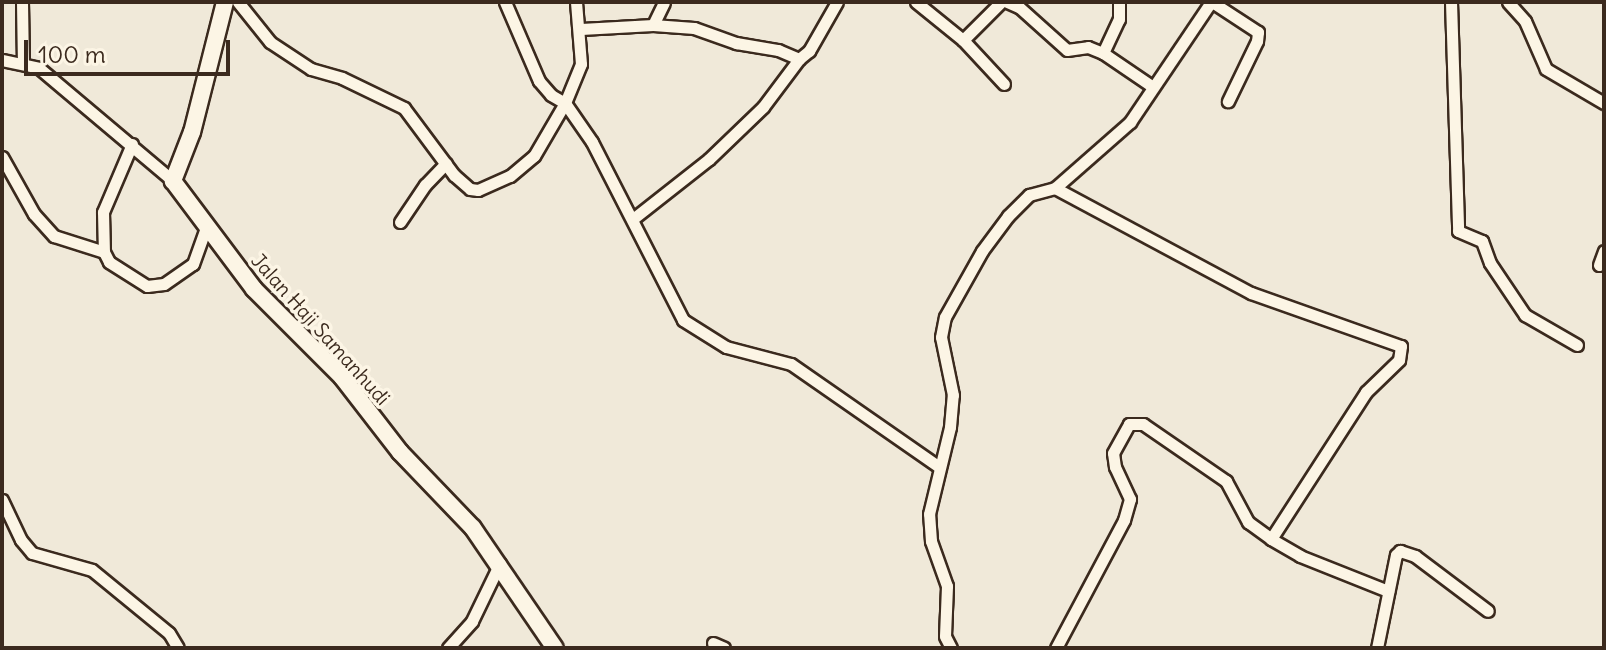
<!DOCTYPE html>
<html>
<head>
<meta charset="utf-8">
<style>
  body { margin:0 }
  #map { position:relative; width:1606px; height:650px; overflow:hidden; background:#f0e9d9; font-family:Delius,sans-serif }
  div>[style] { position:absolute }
  .roads { filter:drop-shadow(2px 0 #3b2a1e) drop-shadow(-2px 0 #3b2a1e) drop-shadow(0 2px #3b2a1e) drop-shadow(0 -2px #3b2a1e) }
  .street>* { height:11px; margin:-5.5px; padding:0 5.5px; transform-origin:5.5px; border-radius:5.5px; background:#fcf5e5 }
  .secondary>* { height:16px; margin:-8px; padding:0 8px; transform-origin:8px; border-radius:8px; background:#fcf5e5 }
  span { translate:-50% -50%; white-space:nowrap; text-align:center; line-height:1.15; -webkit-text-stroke:7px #fcf5e5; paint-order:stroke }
  .street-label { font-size:20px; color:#3b2a1e }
  .frame { position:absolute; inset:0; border:4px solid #3b2a1e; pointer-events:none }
  .scale { position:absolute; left:24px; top:40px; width:206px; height:36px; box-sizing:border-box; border:4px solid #3b2a1e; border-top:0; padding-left:10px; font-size:24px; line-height:28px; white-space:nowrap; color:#3b2a1e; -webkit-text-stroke:6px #fcf5e5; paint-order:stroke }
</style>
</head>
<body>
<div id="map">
  <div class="roads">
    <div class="street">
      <div style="left:22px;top:2px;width:62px;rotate:89.1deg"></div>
      <div style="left:238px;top:2px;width:51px;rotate:51.3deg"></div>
      <div style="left:270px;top:42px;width:49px;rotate:33.4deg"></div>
      <div style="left:311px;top:69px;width:32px;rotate:16deg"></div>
      <div style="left:342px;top:78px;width:69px;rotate:25.8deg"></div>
      <div style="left:404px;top:108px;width:84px;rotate:53.3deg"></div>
      <div style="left:454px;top:175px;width:21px;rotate:41deg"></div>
      <div style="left:470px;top:189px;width:8px;rotate:7deg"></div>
      <div style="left:478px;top:190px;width:35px;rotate:-24deg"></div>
      <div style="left:510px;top:176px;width:31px;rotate:-40deg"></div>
      <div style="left:534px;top:156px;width:61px;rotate:-59.7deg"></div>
      <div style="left:565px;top:103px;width:42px;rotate:-67.7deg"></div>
      <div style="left:581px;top:64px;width:62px;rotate:-94.6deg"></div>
      <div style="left:505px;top:2px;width:86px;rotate:66.7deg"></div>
      <div style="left:539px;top:81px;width:18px;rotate:49deg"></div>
      <div style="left:551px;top:95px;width:16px;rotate:30deg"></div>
      <div style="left:565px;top:103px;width:47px;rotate:55.3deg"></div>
      <div style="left:592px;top:142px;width:200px;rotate:62.9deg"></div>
      <div style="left:683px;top:320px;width:51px;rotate:32.1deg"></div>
      <div style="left:726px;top:347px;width:67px;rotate:14.7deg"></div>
      <div style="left:791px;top:364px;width:180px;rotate:34.8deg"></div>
      <div style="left:916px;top:2px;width:60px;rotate:39deg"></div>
      <div style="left:963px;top:40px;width:54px;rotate:-45deg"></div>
      <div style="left:1007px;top:2px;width:13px;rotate:23deg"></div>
      <div style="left:1019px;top:7px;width:64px;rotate:41.9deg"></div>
      <div style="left:1067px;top:50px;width:21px;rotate:-8deg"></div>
      <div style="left:1088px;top:47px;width:16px;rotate:22deg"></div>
      <div style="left:1103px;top:53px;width:60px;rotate:34.2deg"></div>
      <div style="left:1212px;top:2px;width:55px;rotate:33.1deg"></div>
      <div style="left:1258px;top:32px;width:9px;rotate:96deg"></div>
      <div style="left:1257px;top:41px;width:67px;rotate:115.8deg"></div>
      <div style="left:1451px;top:2px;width:229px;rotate:88.2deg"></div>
      <div style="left:1458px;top:231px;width:26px;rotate:23deg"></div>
      <div style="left:1482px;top:241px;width:23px;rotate:70deg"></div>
      <div style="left:1490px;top:263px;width:63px;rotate:56.1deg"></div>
      <div style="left:1525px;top:315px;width:60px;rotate:30deg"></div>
      <div style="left:1508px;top:2px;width:25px;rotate:48deg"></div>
      <div style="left:1525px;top:21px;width:52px;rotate:66.4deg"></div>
      <div style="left:1546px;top:69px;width:67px;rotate:30.4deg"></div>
      <div style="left:653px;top:25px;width:41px;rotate:4.2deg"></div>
      <div style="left:694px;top:28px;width:45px;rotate:19.7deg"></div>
      <div style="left:736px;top:43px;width:43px;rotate:9.5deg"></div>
      <div style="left:778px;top:50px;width:23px;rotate:23deg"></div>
      <div style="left:799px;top:59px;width:13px;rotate:-39deg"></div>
      <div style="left:809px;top:51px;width:56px;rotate:-60.3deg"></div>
      <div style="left:581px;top:29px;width:72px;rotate:-3.2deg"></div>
      <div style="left:653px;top:25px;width:25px;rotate:-64deg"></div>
      <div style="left:963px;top:40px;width:60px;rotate:47deg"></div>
      <div style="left:1103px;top:53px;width:38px;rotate:-65deg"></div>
      <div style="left:1119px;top:19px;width:17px;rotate:-90deg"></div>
      <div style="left:2px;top:60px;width:38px;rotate:12deg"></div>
      <div style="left:39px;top:68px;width:175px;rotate:40.1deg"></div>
      <div style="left:132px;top:144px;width:74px;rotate:113.1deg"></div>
      <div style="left:103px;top:212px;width:40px;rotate:88.6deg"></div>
      <div style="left:104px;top:252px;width:11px;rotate:63deg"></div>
      <div style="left:109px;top:262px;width:45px;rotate:32.3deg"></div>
      <div style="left:147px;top:286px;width:17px;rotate:-7deg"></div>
      <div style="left:164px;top:284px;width:35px;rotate:-35deg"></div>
      <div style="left:193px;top:264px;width:41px;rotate:-70.3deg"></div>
      <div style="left:2px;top:157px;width:65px;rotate:60.7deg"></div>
      <div style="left:34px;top:214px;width:30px;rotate:48deg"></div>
      <div style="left:54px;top:236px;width:52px;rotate:17.7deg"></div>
      <div style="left:1055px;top:188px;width:222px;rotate:28.2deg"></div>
      <div style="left:1251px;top:293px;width:159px;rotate:19.5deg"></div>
      <div style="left:1401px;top:346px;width:14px;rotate:98deg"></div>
      <div style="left:1399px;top:360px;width:46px;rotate:135.9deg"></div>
      <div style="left:1366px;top:392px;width:175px;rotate:122.9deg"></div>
      <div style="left:634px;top:218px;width:95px;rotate:-38.2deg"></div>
      <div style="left:709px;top:159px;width:75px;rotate:-43.9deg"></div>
      <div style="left:763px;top:107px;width:60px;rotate:-53.1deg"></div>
      <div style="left:400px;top:222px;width:45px;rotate:-56deg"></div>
      <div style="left:425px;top:185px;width:30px;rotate:-46deg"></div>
      <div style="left:1599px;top:265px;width:15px;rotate:-70deg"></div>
      <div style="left:2px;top:500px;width:44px;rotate:64.6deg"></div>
      <div style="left:21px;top:540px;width:17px;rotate:50deg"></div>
      <div style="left:32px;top:553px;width:62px;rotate:15.8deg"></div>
      <div style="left:92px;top:570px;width:99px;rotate:39.3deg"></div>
      <div style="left:169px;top:633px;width:17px;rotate:59deg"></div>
      <div style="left:713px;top:643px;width:12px;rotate:24deg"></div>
      <div style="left:448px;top:648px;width:36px;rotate:-48deg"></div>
      <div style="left:472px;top:621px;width:64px;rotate:-64.2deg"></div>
      <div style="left:951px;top:648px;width:13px;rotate:-117deg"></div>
      <div style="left:945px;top:636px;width:50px;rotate:-87.7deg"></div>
      <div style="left:947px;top:586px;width:48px;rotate:-109.6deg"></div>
      <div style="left:931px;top:541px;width:27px;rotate:-94deg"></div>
      <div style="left:929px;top:514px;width:89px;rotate:-76.4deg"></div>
      <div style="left:950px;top:427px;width:32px;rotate:-85deg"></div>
      <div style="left:953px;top:395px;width:59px;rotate:-101.7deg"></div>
      <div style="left:941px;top:337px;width:20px;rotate:-79deg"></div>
      <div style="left:945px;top:317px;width:76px;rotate:-60.7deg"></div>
      <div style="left:982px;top:251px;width:44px;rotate:-53.4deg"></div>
      <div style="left:1008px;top:216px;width:30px;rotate:-45deg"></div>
      <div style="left:1029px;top:195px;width:27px;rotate:-15deg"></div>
      <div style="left:1055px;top:188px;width:100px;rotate:-41.3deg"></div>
      <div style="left:1130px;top:122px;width:145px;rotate:-56deg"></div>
      <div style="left:1056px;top:648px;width:145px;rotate:-62deg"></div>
      <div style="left:1124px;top:520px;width:22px;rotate:-74deg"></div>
      <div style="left:1130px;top:499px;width:35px;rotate:-115deg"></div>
      <div style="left:1115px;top:467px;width:14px;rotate:-98deg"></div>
      <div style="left:1113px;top:453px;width:33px;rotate:-61deg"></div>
      <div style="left:1129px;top:424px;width:14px"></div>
      <div style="left:1143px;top:424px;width:101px;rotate:34.5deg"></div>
      <div style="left:1226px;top:481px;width:47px;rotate:61.8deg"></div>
      <div style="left:1248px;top:522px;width:29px;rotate:36deg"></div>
      <div style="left:1271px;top:539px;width:34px;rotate:30deg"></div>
      <div style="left:1300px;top:556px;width:95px;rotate:21.7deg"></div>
      <div style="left:1377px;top:648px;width:95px;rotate:-78.5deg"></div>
      <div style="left:1396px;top:555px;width:6px;rotate:-45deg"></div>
      <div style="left:1400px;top:551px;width:16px;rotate:18deg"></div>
      <div style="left:1415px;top:556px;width:91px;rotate:37deg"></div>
    </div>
    <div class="secondary">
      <div style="left:225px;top:2px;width:134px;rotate:104.2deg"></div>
      <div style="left:192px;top:132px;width:53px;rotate:111.2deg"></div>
      <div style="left:173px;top:181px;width:135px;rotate:53.1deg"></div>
      <div style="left:254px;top:289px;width:124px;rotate:45deg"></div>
      <div style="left:342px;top:377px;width:95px;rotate:52.3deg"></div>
      <div style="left:400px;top:452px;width:105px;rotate:46.2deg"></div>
      <div style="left:473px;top:528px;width:145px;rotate:55.7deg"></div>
    </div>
  </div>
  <div class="street-label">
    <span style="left:321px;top:329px;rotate:48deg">Jalan Haji Samanhudi</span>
  </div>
  <div class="frame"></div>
  <div class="scale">100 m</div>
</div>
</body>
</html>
